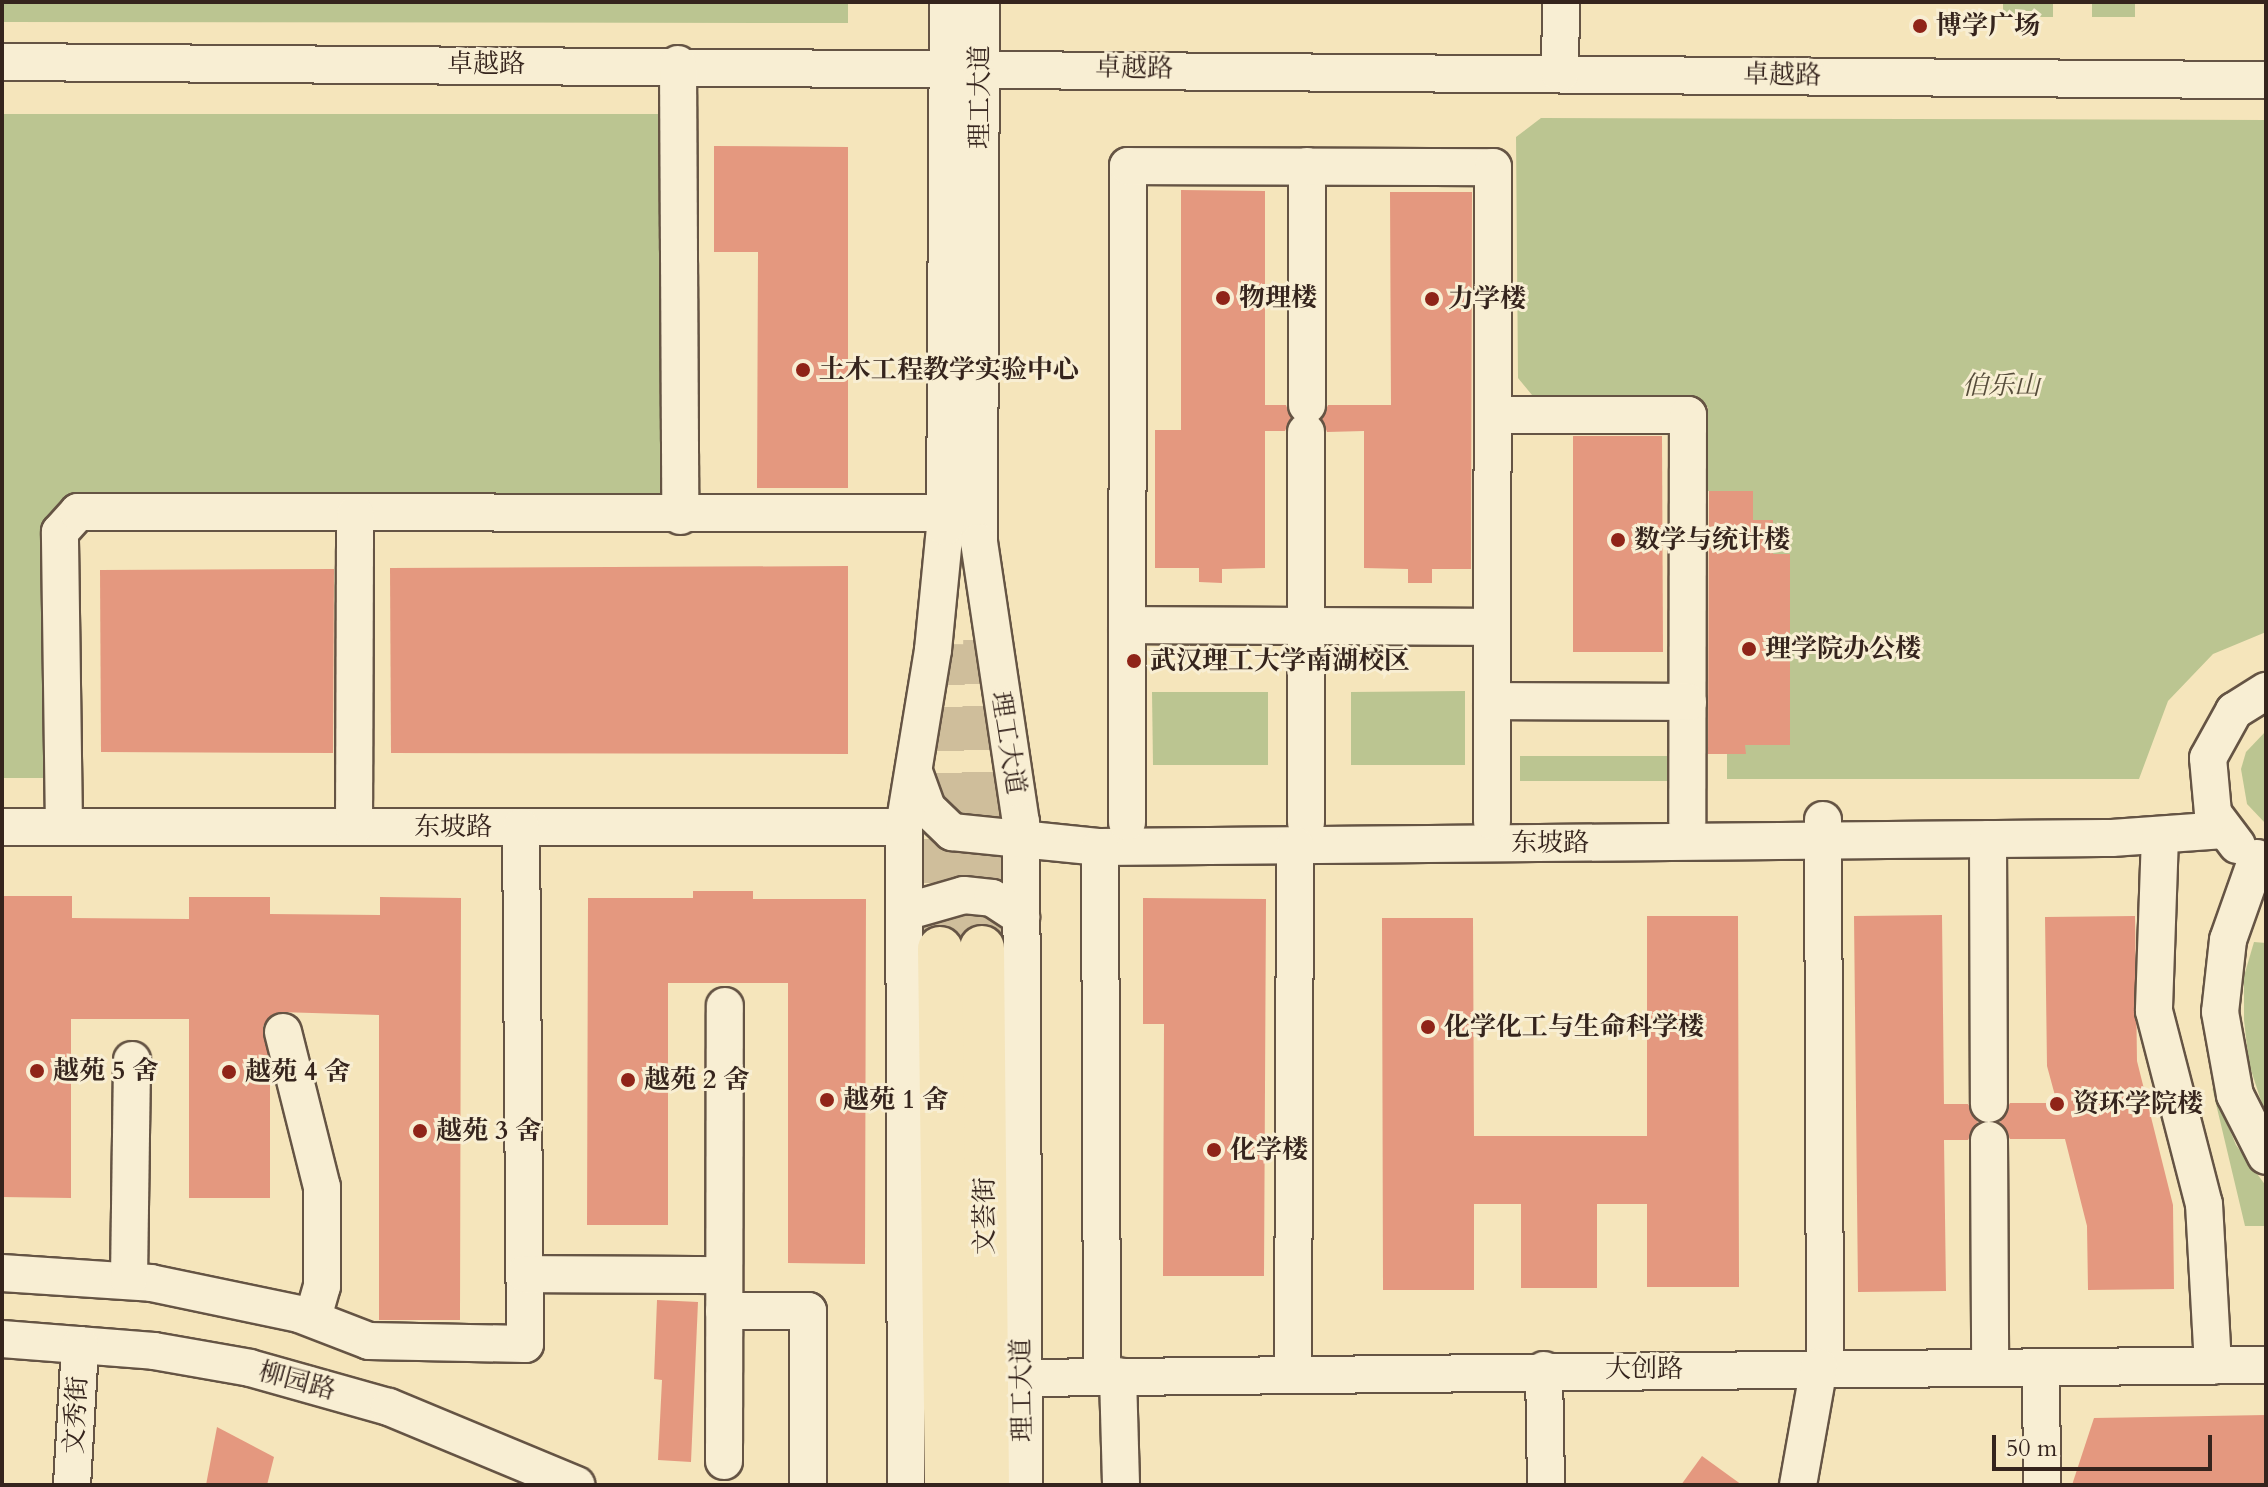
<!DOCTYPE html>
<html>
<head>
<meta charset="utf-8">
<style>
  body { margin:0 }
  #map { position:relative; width:2268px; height:1487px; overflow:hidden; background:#f5e5bb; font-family:Cardo,"Noto Serif SC",serif }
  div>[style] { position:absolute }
  .green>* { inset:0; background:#bbc591 }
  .building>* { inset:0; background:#e4987f }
  .major-tunnel>* { height:44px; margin-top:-22px; transform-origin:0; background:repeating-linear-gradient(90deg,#cfbe9b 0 44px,transparent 0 66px) }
  .roads { filter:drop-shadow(2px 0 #655444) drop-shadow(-2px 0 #655444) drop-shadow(0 2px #655444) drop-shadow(0 -2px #655444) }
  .minor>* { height:36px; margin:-18px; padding:0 18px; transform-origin:18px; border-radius:18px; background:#f8eed3 }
  .major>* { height:44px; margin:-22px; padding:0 22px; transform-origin:22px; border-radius:22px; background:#f5e5bb }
  .dots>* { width:22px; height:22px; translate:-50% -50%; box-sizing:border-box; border:4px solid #f8eed3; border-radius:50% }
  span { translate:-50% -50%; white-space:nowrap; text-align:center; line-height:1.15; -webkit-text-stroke:6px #f8eed3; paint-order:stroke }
  .poi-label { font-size:26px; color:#35241d; font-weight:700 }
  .left { translate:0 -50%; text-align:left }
  .street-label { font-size:26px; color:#35241d }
  .park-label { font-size:26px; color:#564c3a; font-style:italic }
  .frame { position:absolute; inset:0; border:4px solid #35241d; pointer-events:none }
  .scale { position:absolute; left:1992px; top:1435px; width:220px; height:36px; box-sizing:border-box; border:4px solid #35241d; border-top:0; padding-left:10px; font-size:24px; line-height:28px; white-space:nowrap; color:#35241d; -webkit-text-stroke:6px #f8eed3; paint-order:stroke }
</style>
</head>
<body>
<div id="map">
  <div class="green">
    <div style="clip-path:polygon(2px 2px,848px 2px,848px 23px,2px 22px)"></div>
    <div style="clip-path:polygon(2003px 2px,2053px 2px,2053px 17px,2003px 17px)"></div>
    <div style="clip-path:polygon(2092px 2px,2135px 2px,2135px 17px,2092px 17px)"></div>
    <div style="clip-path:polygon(2px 114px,661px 114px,661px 503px,68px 502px,51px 778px,2px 778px)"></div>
    <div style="clip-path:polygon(1541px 118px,2266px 120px,2266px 632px,2213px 654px,2168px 701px,2139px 779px,1727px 779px,1727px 754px,1745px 754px,1745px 745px,1790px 744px,1790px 554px,1773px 554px,1773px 520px,1753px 520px,1753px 492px,1707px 491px,1708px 407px,1541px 406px,1518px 378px,1516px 137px)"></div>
    <div style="clip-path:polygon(1465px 691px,1465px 765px,1351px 765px,1351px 692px)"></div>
    <div style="clip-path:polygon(1152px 692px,1268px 692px,1268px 765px,1153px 765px)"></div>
    <div style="clip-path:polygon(2266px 731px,2266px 824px,2247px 804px,2241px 769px,2246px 752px)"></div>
    <div style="clip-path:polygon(1520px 756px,1673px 756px,1674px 781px,1520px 781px)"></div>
    <div style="clip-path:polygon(2254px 942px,2266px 943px,2266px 1116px,2249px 1064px,2244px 1020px,2244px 976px)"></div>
    <div style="clip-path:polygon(2212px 1087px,2236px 1145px,2266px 1186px,2266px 1226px,2245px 1226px)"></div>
  </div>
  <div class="building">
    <div style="clip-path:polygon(714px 146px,848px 147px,848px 488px,757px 488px,758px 252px,714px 252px)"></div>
    <div style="clip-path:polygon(1181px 190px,1265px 191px,1265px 405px,1286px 405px,1291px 418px,1285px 431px,1265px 431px,1265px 568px,1222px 569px,1222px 583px,1199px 582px,1199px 568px,1155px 568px,1155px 430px,1181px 430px)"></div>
    <div style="clip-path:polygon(1390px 192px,1472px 192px,1471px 569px,1432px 569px,1432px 583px,1408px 583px,1408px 569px,1364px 568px,1364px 431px,1327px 432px,1322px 419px,1328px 405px,1391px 405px)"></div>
    <div style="clip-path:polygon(1573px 436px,1662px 436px,1663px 652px,1573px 652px)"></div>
    <div style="clip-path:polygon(1709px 491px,1753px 491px,1753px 520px,1773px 520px,1773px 554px,1790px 554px,1790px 745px,1745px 745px,1746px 754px,1708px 754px)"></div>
    <div style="clip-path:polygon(848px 566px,848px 754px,391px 753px,390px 568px)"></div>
    <div style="clip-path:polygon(334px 569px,333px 753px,101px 752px,100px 570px)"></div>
    <div style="clip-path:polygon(693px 891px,753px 891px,753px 899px,866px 899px,865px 1264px,788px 1263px,788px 983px,668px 983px,668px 1225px,587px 1225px,588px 898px,693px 898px)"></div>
    <div style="clip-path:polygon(2px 896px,72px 896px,72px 918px,189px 919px,189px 897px,270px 897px,270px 914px,380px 915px,380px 897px,461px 898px,460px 1320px,379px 1320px,379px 1015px,279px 1012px,263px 1026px,270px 1067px,270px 1198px,189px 1198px,189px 1019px,71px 1019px,71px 1198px,2px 1197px)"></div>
    <div style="clip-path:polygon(1143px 898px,1266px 899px,1264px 1276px,1163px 1276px,1164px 1024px,1143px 1024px)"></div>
    <div style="clip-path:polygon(1942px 915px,1944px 1104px,1968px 1104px,1978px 1122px,1968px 1140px,1944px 1140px,1946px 1291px,1858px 1292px,1854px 916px)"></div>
    <div style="clip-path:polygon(1647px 916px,1738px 916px,1739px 1287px,1647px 1287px,1647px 1204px,1597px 1204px,1597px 1288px,1521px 1288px,1521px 1204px,1474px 1204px,1474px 1290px,1383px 1290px,1382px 918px,1473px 918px,1474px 1136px,1647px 1136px)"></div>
    <div style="clip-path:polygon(2135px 916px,2137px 1061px,2173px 1205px,2174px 1289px,2088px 1290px,2087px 1226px,2065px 1139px,2010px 1139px,2000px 1122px,2010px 1103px,2057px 1103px,2047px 1066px,2045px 917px)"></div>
    <div style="clip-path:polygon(657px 1300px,698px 1302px,691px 1462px,658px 1460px,662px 1380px,654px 1379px)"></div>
    <div style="clip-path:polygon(2266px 1415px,2266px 1485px,2072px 1485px,2094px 1418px)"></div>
    <div style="clip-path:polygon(217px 1427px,274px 1457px,267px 1485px,206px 1485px)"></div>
    <div style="clip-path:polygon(1702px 1456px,1742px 1485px,1681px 1485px)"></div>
  </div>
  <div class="major-tunnel">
    <div style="left:982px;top:948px;width:310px;rotate:-89.4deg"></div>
    <div style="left:940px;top:949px;width:305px;rotate:-89.4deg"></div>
  </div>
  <div class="roads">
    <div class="minor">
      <div style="left:981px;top:2px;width:540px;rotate:90.21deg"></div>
      <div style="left:979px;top:542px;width:283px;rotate:81.5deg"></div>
      <div style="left:1021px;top:822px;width:663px;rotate:89.74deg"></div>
      <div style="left:2px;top:62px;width:2264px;rotate:0.46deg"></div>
      <div style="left:678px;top:64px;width:452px;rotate:89.7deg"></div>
      <div style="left:1560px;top:74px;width:72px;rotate:-89.2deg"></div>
      <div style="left:1307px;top:405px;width:239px;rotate:-90deg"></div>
      <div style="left:1493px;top:415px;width:195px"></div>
      <div style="left:1688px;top:415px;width:407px;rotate:90.1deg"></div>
      <div style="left:1127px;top:625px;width:365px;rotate:0.3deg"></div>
      <div style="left:1492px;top:701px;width:196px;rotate:0.3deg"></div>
      <div style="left:914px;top:772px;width:38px;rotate:70deg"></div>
      <div style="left:927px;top:808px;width:35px;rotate:44deg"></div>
      <div style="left:952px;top:832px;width:149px;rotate:5.8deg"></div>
      <div style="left:1100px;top:847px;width:1012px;rotate:-0.51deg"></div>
      <div style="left:2112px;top:838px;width:112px;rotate:-4.1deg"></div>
      <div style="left:1823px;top:820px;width:547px;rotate:89.79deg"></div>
      <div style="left:1127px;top:822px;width:656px;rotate:-89.91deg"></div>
      <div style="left:1128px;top:166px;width:365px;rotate:0.2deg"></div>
      <div style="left:1493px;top:167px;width:654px;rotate:90.09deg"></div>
      <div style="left:1306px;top:822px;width:390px;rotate:-90deg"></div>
      <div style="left:2px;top:827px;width:902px"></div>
      <div style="left:64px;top:827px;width:295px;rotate:-90.8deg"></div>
      <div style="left:60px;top:532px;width:27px;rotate:-48deg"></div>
      <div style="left:78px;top:512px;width:867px;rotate:0.07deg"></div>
      <div style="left:354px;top:827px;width:313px;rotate:-89.8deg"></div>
      <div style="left:2160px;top:836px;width:175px;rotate:92deg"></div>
      <div style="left:2154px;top:1011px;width:199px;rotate:75.5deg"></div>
      <div style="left:2204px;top:1204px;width:162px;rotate:86.8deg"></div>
      <div style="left:1988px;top:839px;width:265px;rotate:89.8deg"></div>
      <div style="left:2237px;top:845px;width:40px;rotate:-127deg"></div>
      <div style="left:2213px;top:813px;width:55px;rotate:-95.2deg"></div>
      <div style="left:2208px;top:758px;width:54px;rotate:-61deg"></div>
      <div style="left:2234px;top:711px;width:38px;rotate:-32deg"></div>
      <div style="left:1100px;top:847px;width:529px;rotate:89.78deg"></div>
      <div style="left:2257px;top:858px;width:87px;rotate:109.5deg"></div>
      <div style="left:2228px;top:940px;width:72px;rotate:96.3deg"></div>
      <div style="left:2220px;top:1012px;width:84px;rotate:79.8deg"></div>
      <div style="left:2235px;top:1095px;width:68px;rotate:63.1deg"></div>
      <div style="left:905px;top:912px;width:61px;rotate:-16.1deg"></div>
      <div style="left:964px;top:895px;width:28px;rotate:6deg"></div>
      <div style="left:992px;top:898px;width:35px;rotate:33deg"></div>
      <div style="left:283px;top:1032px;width:160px;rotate:75.9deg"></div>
      <div style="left:322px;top:1187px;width:99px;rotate:90deg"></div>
      <div style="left:322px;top:1286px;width:33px;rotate:106deg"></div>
      <div style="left:1989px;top:1140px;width:228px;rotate:89.7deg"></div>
      <div style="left:2px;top:1273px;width:149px;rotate:3.8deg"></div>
      <div style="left:151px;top:1283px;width:151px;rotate:11.8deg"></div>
      <div style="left:299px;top:1314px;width:75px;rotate:21.1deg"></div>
      <div style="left:369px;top:1341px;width:156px;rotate:1.1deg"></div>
      <div style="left:525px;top:1344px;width:517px;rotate:-90.44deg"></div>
      <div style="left:525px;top:1274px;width:199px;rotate:0.3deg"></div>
      <div style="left:129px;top:1279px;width:219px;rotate:-89.2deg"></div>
      <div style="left:724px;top:1311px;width:84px"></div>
      <div style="left:808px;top:1311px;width:174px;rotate:90deg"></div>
      <div style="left:2px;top:1339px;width:152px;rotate:4.5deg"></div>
      <div style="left:154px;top:1351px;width:97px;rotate:10deg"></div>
      <div style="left:250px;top:1368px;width:144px;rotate:15.7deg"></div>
      <div style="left:389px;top:1407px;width:203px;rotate:22.6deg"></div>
      <div style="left:2041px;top:1368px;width:117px;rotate:89.5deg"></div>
      <div style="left:1544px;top:1370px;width:115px;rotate:89deg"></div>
      <div style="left:1293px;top:1373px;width:528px;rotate:-89.78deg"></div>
      <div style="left:1118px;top:1376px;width:109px;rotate:88.4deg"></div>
      <div style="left:1022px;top:1378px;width:1244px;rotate:-0.6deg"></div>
      <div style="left:724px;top:1461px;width:455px;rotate:-89.9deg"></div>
      <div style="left:72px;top:1485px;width:140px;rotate:-86.7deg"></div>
      <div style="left:906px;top:1485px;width:658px;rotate:-90.17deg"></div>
      <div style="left:904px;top:827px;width:179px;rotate:-80.7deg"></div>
      <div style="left:933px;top:650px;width:124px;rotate:-84.4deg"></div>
      <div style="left:945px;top:527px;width:525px;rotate:-89.67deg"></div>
      <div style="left:1798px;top:1485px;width:120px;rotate:-79.9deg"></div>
    </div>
    <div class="major">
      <div style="left:982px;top:948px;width:537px;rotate:89.47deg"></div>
      <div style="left:940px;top:949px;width:536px;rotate:89.25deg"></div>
    </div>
  </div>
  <div class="dots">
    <div style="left:1920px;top:26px;background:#8f2418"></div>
    <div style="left:1223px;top:298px;background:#8f2418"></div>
    <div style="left:1432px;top:299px;background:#8f2418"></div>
    <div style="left:803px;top:370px;background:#8f2418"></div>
    <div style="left:1618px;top:540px;background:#8f2418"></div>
    <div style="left:1749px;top:649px;background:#8f2418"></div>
    <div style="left:1134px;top:661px;background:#8f2418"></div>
    <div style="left:1428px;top:1027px;background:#8f2418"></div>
    <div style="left:37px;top:1071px;background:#8f2418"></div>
    <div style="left:229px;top:1072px;background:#8f2418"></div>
    <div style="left:628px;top:1080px;background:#8f2418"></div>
    <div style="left:827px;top:1100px;background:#8f2418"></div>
    <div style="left:2057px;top:1104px;background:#8f2418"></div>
    <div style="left:420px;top:1131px;background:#8f2418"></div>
    <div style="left:1214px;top:1150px;background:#8f2418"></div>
  </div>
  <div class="poi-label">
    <span class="left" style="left:1936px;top:26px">博学广场</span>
    <span class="left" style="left:1239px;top:298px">物理楼</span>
    <span class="left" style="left:1448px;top:299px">力学楼</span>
    <span class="left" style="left:819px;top:370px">土木工程教学实验中心</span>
    <span class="left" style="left:1634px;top:540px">数学与统计楼</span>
    <span class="left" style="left:1765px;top:649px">理学院办公楼</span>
    <span class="left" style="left:1150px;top:661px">武汉理工大学南湖校区</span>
    <span class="left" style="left:1444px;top:1027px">化学化工与生命科学楼</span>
    <span class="left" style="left:53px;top:1071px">越苑 5 舍</span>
    <span class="left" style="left:245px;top:1072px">越苑 4 舍</span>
    <span class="left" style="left:644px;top:1080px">越苑 2 舍</span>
    <span class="left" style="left:843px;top:1100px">越苑 1 舍</span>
    <span class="left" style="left:2073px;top:1104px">资环学院楼</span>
    <span class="left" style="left:436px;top:1131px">越苑 3 舍</span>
    <span class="left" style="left:1230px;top:1150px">化学楼</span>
  </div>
  <div class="street-label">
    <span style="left:486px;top:64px">卓越路</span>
    <span style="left:1134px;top:68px;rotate:1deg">卓越路</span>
    <span style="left:1782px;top:75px;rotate:1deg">卓越路</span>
    <span style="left:980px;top:97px;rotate:-90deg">理工大道</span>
    <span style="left:1008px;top:743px;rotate:81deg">理工大道</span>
    <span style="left:453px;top:827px">东坡路</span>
    <span style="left:1550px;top:843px">东坡路</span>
    <span style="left:985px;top:1216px;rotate:-90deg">文荟街</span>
    <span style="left:1644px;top:1369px">大创路</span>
    <span style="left:297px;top:1381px;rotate:15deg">柳园路</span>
    <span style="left:1022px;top:1390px;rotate:-91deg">理工大道</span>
    <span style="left:76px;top:1415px;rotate:-87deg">文秀街</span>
  </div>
  <div class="park-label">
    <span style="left:2001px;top:386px">伯乐山</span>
  </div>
  <div class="frame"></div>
  <div class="scale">50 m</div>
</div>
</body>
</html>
